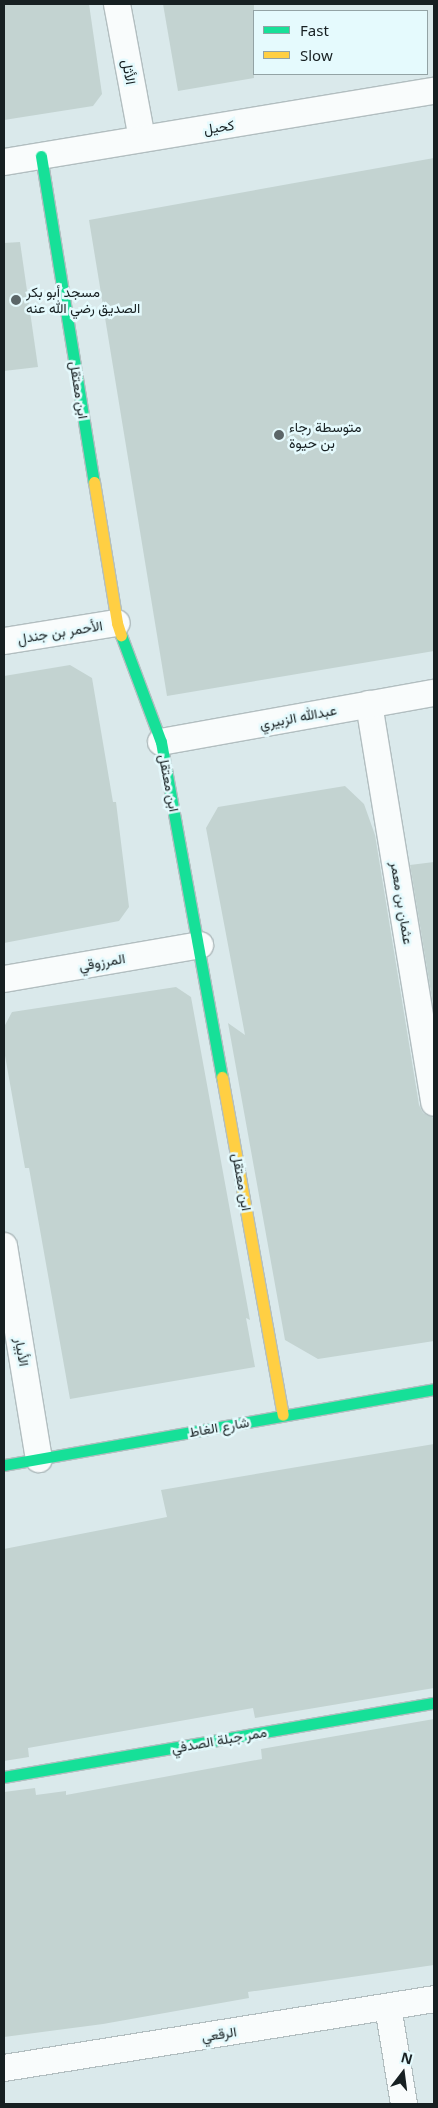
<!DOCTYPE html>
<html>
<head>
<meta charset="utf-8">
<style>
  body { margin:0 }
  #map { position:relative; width:438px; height:2108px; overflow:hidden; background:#dae9eb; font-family:"Noto Sans",Vazirmatn,sans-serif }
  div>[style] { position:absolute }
  .building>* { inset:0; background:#c3d3d1 }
  .roads { filter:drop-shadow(1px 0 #b2bec0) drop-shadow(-1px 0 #b2bec0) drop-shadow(0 1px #b2bec0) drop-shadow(0 -1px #b2bec0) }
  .street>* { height:26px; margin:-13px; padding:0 13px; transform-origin:13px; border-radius:13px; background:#f9fcfc }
  .fast>* { height:11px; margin:-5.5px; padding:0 5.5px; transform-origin:5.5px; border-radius:5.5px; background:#16e098 }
  .slow>* { height:11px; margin:-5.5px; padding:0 5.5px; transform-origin:5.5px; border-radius:5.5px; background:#ffcf43 }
  .dots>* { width:14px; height:14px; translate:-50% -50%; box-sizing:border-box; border:2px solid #e5fafd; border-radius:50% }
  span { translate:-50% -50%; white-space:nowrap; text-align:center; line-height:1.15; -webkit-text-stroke:5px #e5fafd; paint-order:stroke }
  .street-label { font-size:14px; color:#172022 }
  .poi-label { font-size:14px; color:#172022 }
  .left { translate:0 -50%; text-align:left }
  .frame { position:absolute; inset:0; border:5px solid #172022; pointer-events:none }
  .legend { position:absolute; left:253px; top:10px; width:175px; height:65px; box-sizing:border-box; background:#e5fafd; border:1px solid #93a3a5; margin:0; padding:6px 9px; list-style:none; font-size:15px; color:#172022 }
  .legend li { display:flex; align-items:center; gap:10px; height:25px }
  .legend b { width:25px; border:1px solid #93a3a5 }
  .north { position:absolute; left:378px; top:2048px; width:50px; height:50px; -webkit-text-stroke:4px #e5fafd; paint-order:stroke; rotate:15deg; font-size:14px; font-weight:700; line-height:20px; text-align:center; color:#172022 }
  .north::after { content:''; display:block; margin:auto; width:18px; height:22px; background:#172022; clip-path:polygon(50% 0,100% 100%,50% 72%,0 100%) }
</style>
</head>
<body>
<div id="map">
  <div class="building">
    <div style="clip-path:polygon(4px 4px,89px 4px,102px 94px,93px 106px,4px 120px)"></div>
    <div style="clip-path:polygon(163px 4px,254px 4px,254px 78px,178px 91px)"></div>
    <div style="clip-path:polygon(434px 158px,434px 651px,167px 696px,89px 220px)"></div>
    <div style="clip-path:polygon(20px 242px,38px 367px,4px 371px,4px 243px)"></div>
    <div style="clip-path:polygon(70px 665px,92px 678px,113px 802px,116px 802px,129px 907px,119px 921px,4px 943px,4px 676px)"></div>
    <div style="clip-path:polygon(345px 786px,364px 804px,375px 835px,419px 1105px,423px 1113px,434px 1118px,434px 1341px,318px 1359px,285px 1340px,228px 1023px,245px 1035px,206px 828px,218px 807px)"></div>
    <div style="clip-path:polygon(434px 862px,434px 1011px,410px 865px)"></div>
    <div style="clip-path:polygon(176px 987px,191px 997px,250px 1320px,246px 1318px,255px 1367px,70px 1399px,29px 1168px,25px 1168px,4px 1050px,4px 1027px,12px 1012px)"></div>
    <div style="clip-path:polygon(434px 1444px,434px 1688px,255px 1718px,253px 1708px,28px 1748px,29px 1757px,4px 1761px,4px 1549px,167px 1517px,161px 1490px)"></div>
    <div style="clip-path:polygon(434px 1719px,434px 1965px,248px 1992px,249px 1998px,103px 2024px,4px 2037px,4px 1792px,35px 1788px,36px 1795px,66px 1791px,66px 1795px,262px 1759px,261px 1749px)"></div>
  </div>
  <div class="roads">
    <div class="street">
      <div style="left:117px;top:4px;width:137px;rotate:79.5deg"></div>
      <div style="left:4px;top:162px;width:436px;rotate:-9.4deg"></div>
      <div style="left:4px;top:641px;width:114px;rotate:-9.1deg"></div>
      <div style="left:369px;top:704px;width:404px;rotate:80.7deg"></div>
      <div style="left:161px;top:742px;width:277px;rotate:-10.2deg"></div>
      <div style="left:4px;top:979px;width:199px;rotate:-9.8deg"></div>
      <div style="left:4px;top:1246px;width:216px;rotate:80.7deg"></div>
      <div style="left:388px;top:2007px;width:98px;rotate:80.6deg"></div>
      <div style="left:4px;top:2068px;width:436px;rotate:-9.1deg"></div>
    </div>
    <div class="fast">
      <div style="left:41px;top:156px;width:330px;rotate:80.8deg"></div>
      <div style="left:121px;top:635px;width:114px;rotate:69.5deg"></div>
      <div style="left:161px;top:742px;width:341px;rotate:79.7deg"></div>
      <div style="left:4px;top:1465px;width:437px;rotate:-10deg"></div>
      <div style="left:4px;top:1777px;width:436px;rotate:-9.8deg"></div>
    </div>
    <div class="slow">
      <div style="left:94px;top:482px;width:143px;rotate:80.7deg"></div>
      <div style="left:117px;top:623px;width:13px;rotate:72deg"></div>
      <div style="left:222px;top:1077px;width:343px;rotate:79.8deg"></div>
    </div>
  </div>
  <div class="dots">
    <div style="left:16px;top:300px;background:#5b6668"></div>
    <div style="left:279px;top:435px;background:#5b6668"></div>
  </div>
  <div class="street-label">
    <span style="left:129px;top:72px;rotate:80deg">الأثل</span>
    <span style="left:219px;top:127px;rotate:-9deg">كحيل</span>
    <span style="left:79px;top:390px;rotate:81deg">ابن معتقل</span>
    <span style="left:60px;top:632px;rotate:-9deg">الأحمر بن جندل</span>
    <span style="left:298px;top:717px;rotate:-11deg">عبدالله الزبيري</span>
    <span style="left:169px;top:783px;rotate:79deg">ابن معتقل</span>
    <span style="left:402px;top:903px;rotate:81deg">عثمان بن معمر</span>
    <span style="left:102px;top:962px;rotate:-10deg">المرزوقي</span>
    <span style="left:242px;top:1182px;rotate:80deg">ابن معتقل</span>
    <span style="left:22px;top:1352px;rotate:80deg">الأبيار</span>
    <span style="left:219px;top:1427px;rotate:-10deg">شارع الغاط</span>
    <span style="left:219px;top:1740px;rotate:-10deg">ممر جبلة الصدفي</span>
    <span style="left:219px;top:2034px;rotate:-9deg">الرقعي</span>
  </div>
  <div class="poi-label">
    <span class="left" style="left:26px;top:300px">مسجد أبو بكر<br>الصديق رضي الله عنه</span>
    <span class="left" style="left:289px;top:435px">متوسطة رجاء<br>بن حيوة</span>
  </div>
  <div class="frame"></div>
  <ul class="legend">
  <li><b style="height:6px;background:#16e098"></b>Fast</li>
  <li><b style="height:6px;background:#ffcf43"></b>Slow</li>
  </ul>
  <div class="north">N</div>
</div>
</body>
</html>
